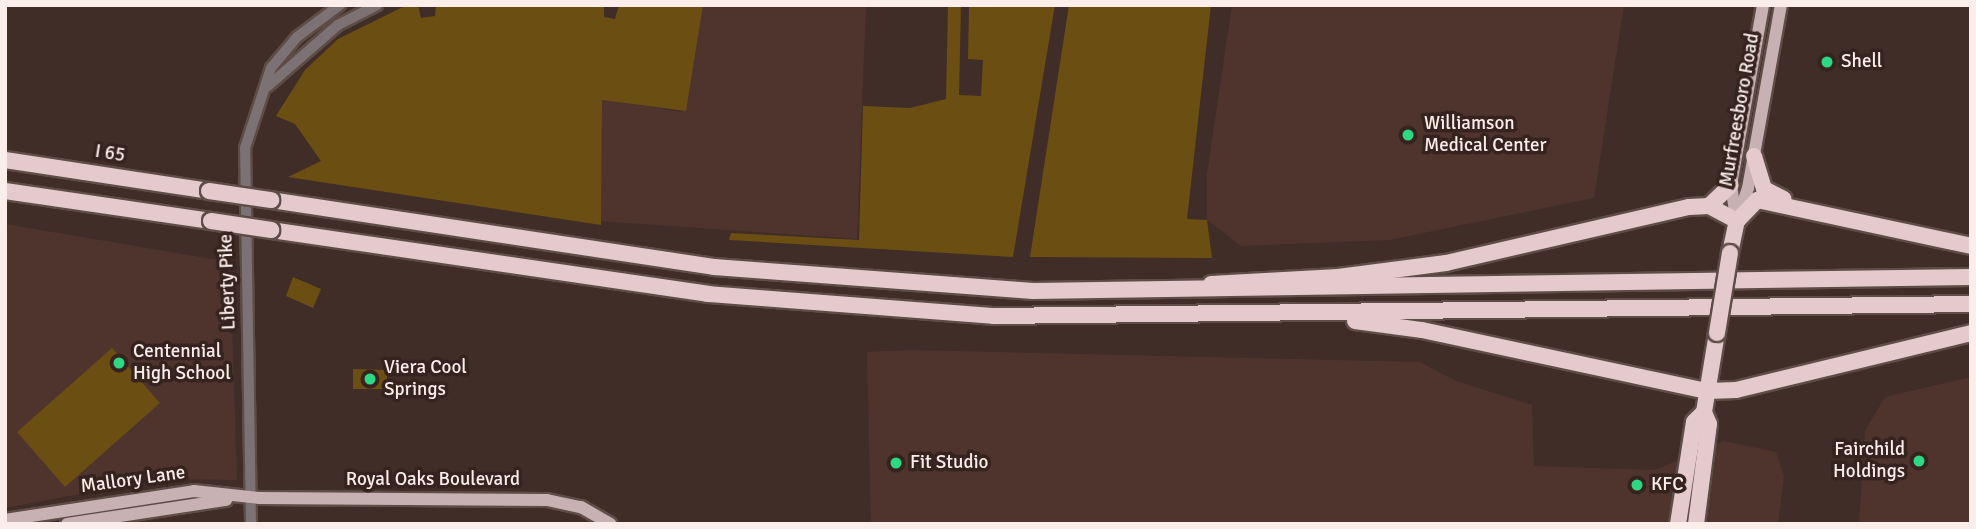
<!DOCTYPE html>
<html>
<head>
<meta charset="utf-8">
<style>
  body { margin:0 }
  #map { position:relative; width:1976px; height:529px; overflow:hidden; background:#402d28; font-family:Signika,sans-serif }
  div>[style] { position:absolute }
  .built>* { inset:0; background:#4e342d }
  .green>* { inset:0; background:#6b4f12 }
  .roads { filter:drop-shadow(2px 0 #5e4c47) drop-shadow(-2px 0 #5e4c47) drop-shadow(0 2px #5e4c47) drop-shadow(0 -2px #5e4c47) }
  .minor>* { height:10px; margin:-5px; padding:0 5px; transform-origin:5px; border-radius:5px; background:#7d7273 }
  .major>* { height:12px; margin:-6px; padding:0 6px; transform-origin:6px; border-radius:6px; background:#c7b1b3 }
  .highway>* { height:16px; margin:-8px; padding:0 8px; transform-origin:8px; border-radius:8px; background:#e4cacd }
  .bridges { filter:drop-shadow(2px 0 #5e4c47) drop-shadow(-2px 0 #5e4c47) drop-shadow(0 2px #5e4c47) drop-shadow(0 -2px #5e4c47) }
  .highway-bridge>* { height:16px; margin:-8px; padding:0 8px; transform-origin:8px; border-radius:8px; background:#e4cacd }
  .dots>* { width:19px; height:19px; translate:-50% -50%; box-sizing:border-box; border:4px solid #36231e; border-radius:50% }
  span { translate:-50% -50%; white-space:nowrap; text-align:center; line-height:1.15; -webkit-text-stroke:7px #36231e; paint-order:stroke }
  .poi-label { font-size:19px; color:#faedea }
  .left { translate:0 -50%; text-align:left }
  .right { translate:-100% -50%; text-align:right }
  .street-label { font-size:19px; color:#faedea }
  .frame { position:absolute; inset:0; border:7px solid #faedea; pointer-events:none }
</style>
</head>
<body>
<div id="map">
  <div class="built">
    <div style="clip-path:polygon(697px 5px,866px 5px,857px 239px,599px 221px,600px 99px,682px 112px)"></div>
    <div style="clip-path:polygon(1232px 5px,1624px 5px,1594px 198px,1389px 240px,1241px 246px,1207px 220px,1207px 174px)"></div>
    <div style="clip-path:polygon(5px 224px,230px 262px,237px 480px,161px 479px,5px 508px)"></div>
    <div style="clip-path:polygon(910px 350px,1420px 362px,1456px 381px,1532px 405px,1534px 466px,1655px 470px,1724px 441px,1776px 452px,1784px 476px,1778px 524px,871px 524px,867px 352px)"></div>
    <div style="clip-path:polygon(1971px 377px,1971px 524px,1859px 524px,1865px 431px,1885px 397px)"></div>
  </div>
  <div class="green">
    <div style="clip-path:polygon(407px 5px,418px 5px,421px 18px,435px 16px,436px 5px,604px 5px,604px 17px,615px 19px,619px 5px,703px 5px,686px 111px,602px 100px,601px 225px,288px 177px,321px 161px,295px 124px,276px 116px,305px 70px,338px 39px)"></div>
    <div style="clip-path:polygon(948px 5px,961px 5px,959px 95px,981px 96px,983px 60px,968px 59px,969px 5px,1055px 5px,1013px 257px,729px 240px,731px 233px,859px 240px,863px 106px,910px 108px,946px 99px)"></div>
    <div style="clip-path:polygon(1069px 5px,1211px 5px,1187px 219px,1207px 220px,1212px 258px,1030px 257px)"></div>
    <div style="clip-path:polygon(293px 277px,321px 289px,313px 308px,286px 296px)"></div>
    <div style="clip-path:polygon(112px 348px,160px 403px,65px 487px,17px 432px)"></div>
    <div style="clip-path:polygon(353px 369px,387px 370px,387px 389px,353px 389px)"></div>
  </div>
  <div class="roads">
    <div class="minor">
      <div style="left:268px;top:86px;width:93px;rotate:-41.1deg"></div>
      <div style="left:338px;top:25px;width:44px;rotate:-27.1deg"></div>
      <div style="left:251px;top:524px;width:376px;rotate:-90.9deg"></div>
      <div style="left:245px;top:148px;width:84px;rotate:-72deg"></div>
      <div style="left:271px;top:68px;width:40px;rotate:-50deg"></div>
      <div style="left:297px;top:37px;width:54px;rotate:-36.7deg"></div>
    </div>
    <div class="major">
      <div style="left:1736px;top:217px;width:32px;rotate:-99deg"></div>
      <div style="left:1731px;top:185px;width:183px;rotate:-79.9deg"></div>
      <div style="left:1738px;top:217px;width:31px;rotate:-71deg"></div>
      <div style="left:1748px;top:188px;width:186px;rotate:-79.8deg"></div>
      <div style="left:5px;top:520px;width:191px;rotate:-8.7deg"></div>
      <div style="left:194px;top:491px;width:65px;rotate:6.1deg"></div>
      <div style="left:259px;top:498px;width:288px;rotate:0.4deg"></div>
      <div style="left:547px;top:500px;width:35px;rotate:12deg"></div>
      <div style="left:581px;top:507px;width:34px;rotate:30deg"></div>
      <div style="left:67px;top:524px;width:161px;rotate:-8.6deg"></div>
    </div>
    <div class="highway">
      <div style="left:1754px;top:156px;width:34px;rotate:73deg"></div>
      <div style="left:1764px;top:189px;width:22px;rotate:27deg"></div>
      <div style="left:5px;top:160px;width:206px;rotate:8.6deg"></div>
      <div style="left:5px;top:191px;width:208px;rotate:8.3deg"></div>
      <div style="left:271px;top:200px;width:448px;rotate:8.6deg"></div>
      <div style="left:714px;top:267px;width:320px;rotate:4.3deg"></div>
      <div style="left:1033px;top:291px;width:938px;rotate:-0.86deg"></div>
      <div style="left:1709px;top:206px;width:30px;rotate:-44deg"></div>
      <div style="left:1737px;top:221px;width:29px;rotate:-46deg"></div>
      <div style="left:1757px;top:200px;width:219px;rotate:12.1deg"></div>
      <div style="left:271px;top:230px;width:442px;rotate:8.3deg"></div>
      <div style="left:708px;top:294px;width:287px;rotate:4.4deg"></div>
      <div style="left:994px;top:316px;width:977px;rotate:-0.7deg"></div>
      <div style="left:1730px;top:253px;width:33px;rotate:-78deg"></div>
      <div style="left:1211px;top:284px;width:127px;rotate:-3.2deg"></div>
      <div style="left:1338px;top:277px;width:109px;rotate:-7.4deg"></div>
      <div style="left:1446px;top:263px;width:249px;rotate:-13deg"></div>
      <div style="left:1689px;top:207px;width:20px;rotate:-3deg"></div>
      <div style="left:1709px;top:206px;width:32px;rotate:28deg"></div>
      <div style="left:1355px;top:321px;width:68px;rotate:7.7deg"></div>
      <div style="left:1422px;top:330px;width:291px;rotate:12.1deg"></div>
      <div style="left:1707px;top:391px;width:29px;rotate:-2deg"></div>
      <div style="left:1736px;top:390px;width:242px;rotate:-13.6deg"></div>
      <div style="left:1678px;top:524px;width:103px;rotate:-81.1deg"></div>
      <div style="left:1694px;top:422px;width:14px;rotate:-45deg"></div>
      <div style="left:1704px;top:412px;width:80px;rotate:-80.7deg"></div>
      <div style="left:1696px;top:524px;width:101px;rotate:-82.6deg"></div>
      <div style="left:1709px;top:424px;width:13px;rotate:-113deg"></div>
    </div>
  </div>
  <div class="bridges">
    <div class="highway-bridge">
      <div style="left:209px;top:191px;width:63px;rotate:8.3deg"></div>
      <div style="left:211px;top:221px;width:61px;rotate:8.5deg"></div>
      <div style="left:1717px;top:333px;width:81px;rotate:-80.8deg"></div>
    </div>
  </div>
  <div class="dots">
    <div style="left:1827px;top:62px;background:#2ed883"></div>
    <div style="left:1408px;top:135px;background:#2ed883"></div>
    <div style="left:119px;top:363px;background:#2ed883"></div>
    <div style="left:370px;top:379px;background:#2ed883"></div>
    <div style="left:1919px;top:461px;background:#2ed883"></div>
    <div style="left:896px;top:463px;background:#2ed883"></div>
    <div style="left:1637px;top:485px;background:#2ed883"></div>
  </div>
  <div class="poi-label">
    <span class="left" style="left:1841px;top:62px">Shell</span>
    <span class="left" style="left:1424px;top:135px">Williamson<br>Medical Center</span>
    <span class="left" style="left:133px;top:363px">Centennial<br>High School</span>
    <span class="left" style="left:384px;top:379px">Viera Cool<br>Springs</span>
    <span class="right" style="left:1905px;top:461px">Fairchild<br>Holdings</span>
    <span class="left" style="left:910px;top:463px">Fit Studio</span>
    <span class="left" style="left:1651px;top:485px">KFC</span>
  </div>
  <div class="street-label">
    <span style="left:1740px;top:110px;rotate:-80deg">Murfreesboro Road</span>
    <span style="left:110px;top:154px;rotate:9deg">I 65</span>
    <span style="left:228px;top:282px;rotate:-92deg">Liberty Pike</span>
    <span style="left:133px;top:480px;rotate:-8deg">Mallory Lane</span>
    <span style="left:433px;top:480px">Royal Oaks Boulevard</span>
  </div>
  <div class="frame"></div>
</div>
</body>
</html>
